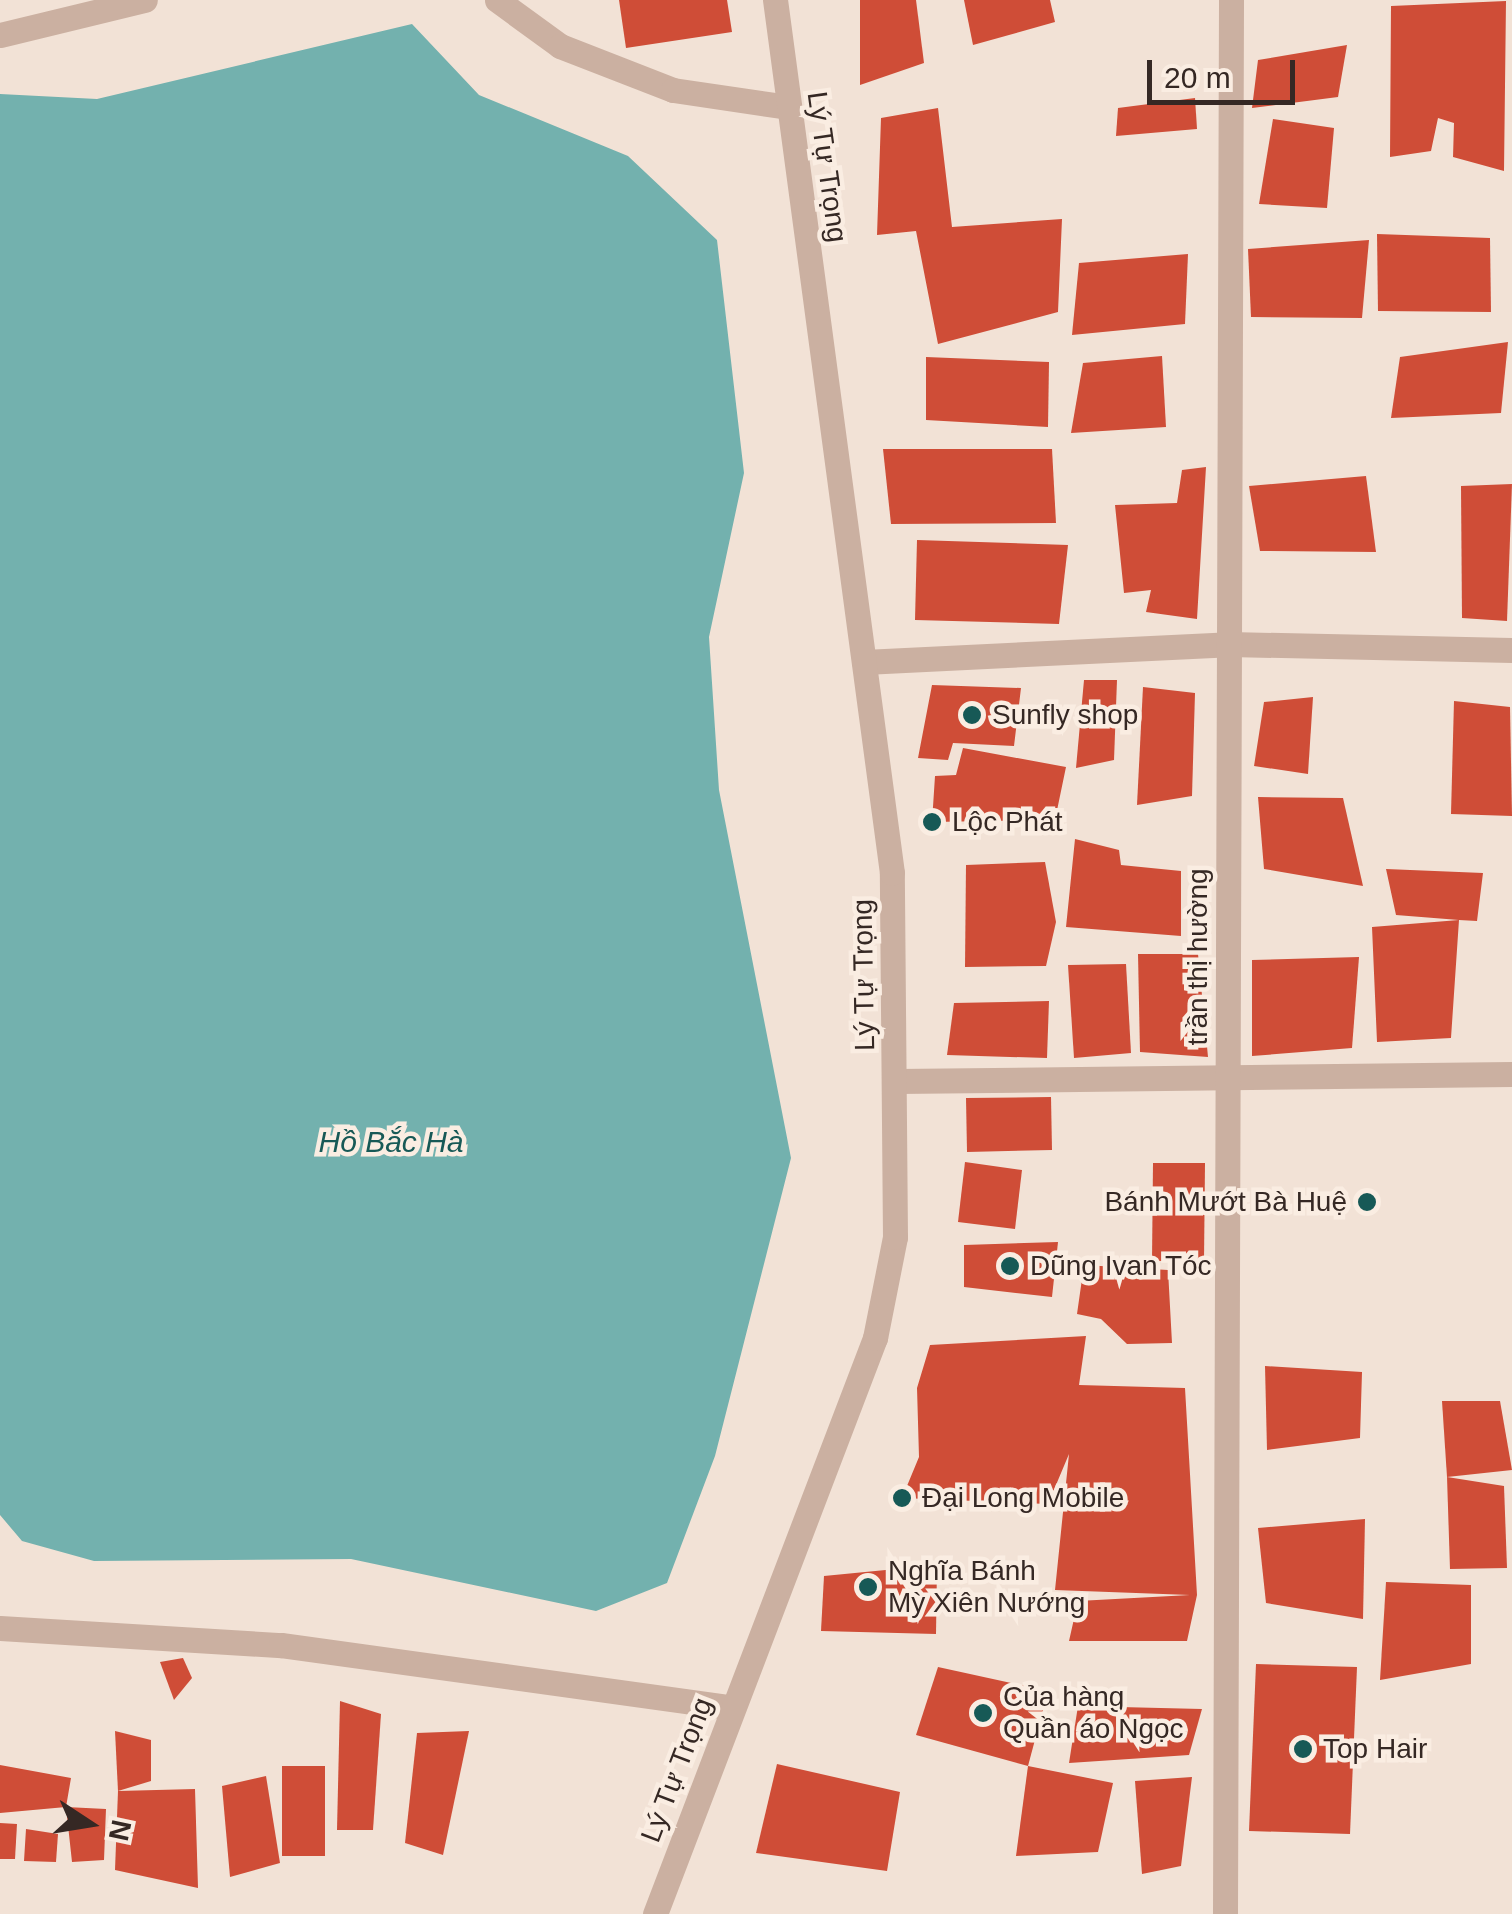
<!DOCTYPE html>
<html>
<head>
<meta charset="utf-8">
<style>
  body { margin:0 }
  #map { position:relative; width:1512px; height:1914px; overflow:hidden; background:#f2e2d6; font-family:Arial,sans-serif }
  div>[style] { position:absolute }
  .water>* { inset:0; background:#73b1ae }
  .building>* { inset:0; background:#cf4d37 }
  .minor>* { height:25px; margin:-12.5px; padding:0 12.5px; transform-origin:12.5px; border-radius:12.5px; background:#cbb0a1 }
  .tertiary>* { height:25px; margin:-12.5px; padding:0 12.5px; transform-origin:12.5px; border-radius:12.5px; background:#cbb0a1 }
  .dots>* { width:28px; height:28px; translate:-50% -50%; box-sizing:border-box; border:5px solid #faede2; border-radius:50% }
  span { translate:-50% -50%; white-space:nowrap; text-align:center; line-height:1.15; -webkit-text-stroke:9px #faede2; paint-order:stroke }
  .street-label { font-size:28px; color:#352824 }
  .poi-label { font-size:28px; color:#352824 }
  .left { translate:0 -50%; text-align:left }
  .right { translate:-100% -50%; text-align:right }
  .water-label { font-size:30px; color:#175956; font-style:italic }
  .north { position:absolute; left:40px; top:1774px; width:100px; height:100px; -webkit-text-stroke:8px #faede2; paint-order:stroke; rotate:102deg; font-size:28px; font-weight:700; line-height:40px; text-align:center; color:#352824 }
  .north::after { content:''; display:block; margin:auto; width:35px; height:45px; background:#352824; clip-path:polygon(50% 0,100% 100%,50% 72%,0 100%) }
  .scale { position:absolute; left:1147px; top:60px; width:148px; height:45px; box-sizing:border-box; border:5px solid #352824; border-top:0; padding-left:12px; font-size:30px; line-height:35px; white-space:nowrap; color:#352824; -webkit-text-stroke:8px #faede2; paint-order:stroke }
</style>
</head>
<body>
<div id="map">
  <div class="water">
    <div style="clip-path:polygon(412px 24px,479px 95px,628px 156px,717px 240px,744px 473px,709px 637px,719px 790px,791px 1158px,715px 1456px,667px 1583px,596px 1611px,351px 1559px,94px 1561px,22px 1541px,0 1515px,0 94px,97px 99px)"></div>
  </div>
  <div class="building">
    <div style="clip-path:polygon(619px 0,727px 0,732px 32px,626px 48px)"></div>
    <div style="clip-path:polygon(860px 0,916px 0,924px 63px,860px 85px)"></div>
    <div style="clip-path:polygon(964px 0,1050px 0,1055px 22px,973px 45px)"></div>
    <div style="clip-path:polygon(1506px 1px,1504px 171px,1453px 157px,1454px 123px,1438px 118px,1431px 151px,1390px 157px,1391px 6px)"></div>
    <div style="clip-path:polygon(1347px 45px,1338px 97px,1252px 108px,1258px 60px)"></div>
    <div style="clip-path:polygon(1195px 98px,1197px 129px,1116px 136px,1118px 108px)"></div>
    <div style="clip-path:polygon(938px 108px,952px 227px,1062px 219px,1058px 312px,938px 344px,916px 231px,877px 235px,881px 118px)"></div>
    <div style="clip-path:polygon(1273px 119px,1334px 128px,1327px 208px,1259px 204px)"></div>
    <div style="clip-path:polygon(1377px 234px,1490px 238px,1491px 312px,1378px 311px)"></div>
    <div style="clip-path:polygon(1369px 240px,1362px 318px,1251px 317px,1248px 249px)"></div>
    <div style="clip-path:polygon(1188px 254px,1185px 324px,1072px 335px,1079px 263px)"></div>
    <div style="clip-path:polygon(1508px 342px,1501px 413px,1391px 418px,1400px 357px)"></div>
    <div style="clip-path:polygon(1162px 356px,1166px 427px,1071px 433px,1083px 363px)"></div>
    <div style="clip-path:polygon(926px 357px,1049px 362px,1048px 427px,926px 420px)"></div>
    <div style="clip-path:polygon(883px 449px,1052px 449px,1056px 523px,891px 524px)"></div>
    <div style="clip-path:polygon(1206px 467px,1197px 619px,1146px 612px,1151px 590px,1124px 593px,1115px 505px,1177px 503px,1182px 470px)"></div>
    <div style="clip-path:polygon(1366px 476px,1376px 552px,1260px 551px,1249px 486px)"></div>
    <div style="clip-path:polygon(1512px 484px,1507px 621px,1462px 618px,1461px 486px)"></div>
    <div style="clip-path:polygon(917px 540px,1068px 545px,1059px 624px,915px 620px)"></div>
    <div style="clip-path:polygon(1084px 680px,1117px 680px,1114px 760px,1076px 768px)"></div>
    <div style="clip-path:polygon(932px 685px,1021px 688px,1014px 746px,953px 743px,948px 760px,918px 758px)"></div>
    <div style="clip-path:polygon(1143px 687px,1195px 693px,1192px 796px,1137px 805px)"></div>
    <div style="clip-path:polygon(1313px 697px,1308px 774px,1254px 766px,1264px 702px)"></div>
    <div style="clip-path:polygon(1454px 701px,1510px 707px,1512px 816px,1451px 814px)"></div>
    <div style="clip-path:polygon(963px 748px,1066px 767px,1055px 820px,932px 822px,935px 776px,956px 775px)"></div>
    <div style="clip-path:polygon(1258px 797px,1343px 798px,1363px 886px,1264px 869px)"></div>
    <div style="clip-path:polygon(1075px 839px,1119px 850px,1121px 865px,1181px 871px,1181px 936px,1066px 927px)"></div>
    <div style="clip-path:polygon(1045px 862px,1056px 922px,1046px 966px,965px 967px,966px 865px)"></div>
    <div style="clip-path:polygon(1386px 869px,1483px 873px,1477px 921px,1459px 920px,1451px 1038px,1377px 1042px,1372px 927px,1459px 920px,1396px 915px)"></div>
    <div style="clip-path:polygon(1138px 954px,1198px 954px,1208px 1057px,1140px 1052px)"></div>
    <div style="clip-path:polygon(1359px 957px,1352px 1048px,1252px 1056px,1252px 960px)"></div>
    <div style="clip-path:polygon(1126px 964px,1131px 1053px,1074px 1058px,1068px 965px)"></div>
    <div style="clip-path:polygon(1049px 1001px,1047px 1058px,947px 1055px,954px 1003px)"></div>
    <div style="clip-path:polygon(1051px 1097px,1052px 1150px,967px 1152px,966px 1098px)"></div>
    <div style="clip-path:polygon(965px 1162px,1022px 1170px,1015px 1229px,958px 1222px)"></div>
    <div style="clip-path:polygon(1153px 1163px,1205px 1163px,1204px 1261px,1152px 1261px)"></div>
    <div style="clip-path:polygon(1058px 1242px,1052px 1297px,964px 1287px,964px 1245px)"></div>
    <div style="clip-path:polygon(1084px 1265px,1168px 1270px,1172px 1343px,1127px 1344px,1101px 1319px,1077px 1314px)"></div>
    <div style="clip-path:polygon(1086px 1336px,1079px 1385px,1185px 1388px,1197px 1595px,1187px 1641px,1069px 1641px,1078px 1601px,1190px 1595px,1055px 1590px,1069px 1454px,1048px 1504px,902px 1498px,919px 1457px,917px 1388px,930px 1345px)"></div>
    <div style="clip-path:polygon(1265px 1366px,1362px 1372px,1360px 1438px,1267px 1450px)"></div>
    <div style="clip-path:polygon(1442px 1401px,1500px 1401px,1512px 1470px,1447px 1477px)"></div>
    <div style="clip-path:polygon(1447px 1477px,1504px 1486px,1507px 1568px,1450px 1569px)"></div>
    <div style="clip-path:polygon(1365px 1519px,1363px 1619px,1266px 1603px,1258px 1528px)"></div>
    <div style="clip-path:polygon(937px 1565px,936px 1634px,821px 1631px,824px 1576px)"></div>
    <div style="clip-path:polygon(1386px 1582px,1471px 1585px,1471px 1664px,1380px 1680px)"></div>
    <div style="clip-path:polygon(183px 1658px,192px 1678px,174px 1700px,160px 1662px)"></div>
    <div style="clip-path:polygon(1256px 1664px,1357px 1667px,1350px 1834px,1249px 1831px)"></div>
    <div style="clip-path:polygon(938px 1667px,1048px 1691px,1028px 1766px,916px 1735px)"></div>
    <div style="clip-path:polygon(340px 1701px,381px 1714px,373px 1830px,337px 1830px)"></div>
    <div style="clip-path:polygon(1078px 1706px,1202px 1709px,1189px 1755px,1069px 1763px)"></div>
    <div style="clip-path:polygon(115px 1731px,151px 1740px,151px 1781px,118px 1791px)"></div>
    <div style="clip-path:polygon(469px 1731px,443px 1855px,405px 1843px,417px 1733px)"></div>
    <div style="clip-path:polygon(777px 1764px,900px 1792px,887px 1871px,756px 1853px)"></div>
    <div style="clip-path:polygon(0 1765px,71px 1778px,66px 1807px,106px 1809px,104px 1860px,72px 1862px,66px 1807px,0 1813px)"></div>
    <div style="clip-path:polygon(282px 1766px,325px 1766px,325px 1856px,282px 1856px)"></div>
    <div style="clip-path:polygon(1028px 1766px,1113px 1783px,1098px 1852px,1016px 1856px)"></div>
    <div style="clip-path:polygon(266px 1776px,280px 1863px,230px 1877px,222px 1786px)"></div>
    <div style="clip-path:polygon(1192px 1777px,1181px 1866px,1142px 1874px,1135px 1781px)"></div>
    <div style="clip-path:polygon(195px 1789px,198px 1888px,115px 1870px,118px 1791px)"></div>
    <div style="clip-path:polygon(0 1823px,17px 1824px,15px 1859px,0 1859px)"></div>
    <div style="clip-path:polygon(26px 1829px,58px 1834px,56px 1862px,24px 1861px)"></div>
  </div>
  <div class="minor">
    <div style="left:497px;top:0;width:78px;rotate:36.1deg"></div>
    <div style="left:560px;top:46px;width:121px;rotate:21.3deg"></div>
    <div style="left:673px;top:90px;width:116px;rotate:8.4deg"></div>
    <div style="left:0;top:35px;width:149px;rotate:-13.6deg"></div>
    <div style="left:864px;top:662px;width:365px;rotate:-2.8deg"></div>
    <div style="left:1229px;top:644px;width:283px;rotate:1.2deg"></div>
    <div style="left:897px;top:1081px;width:615px;rotate:-0.65deg"></div>
    <div style="left:0;top:1628px;width:282px;rotate:3.5deg"></div>
    <div style="left:281px;top:1645px;width:456px;rotate:7.9deg"></div>
    <div style="left:1225px;top:1914px;width:1914px;rotate:-89.82deg"></div>
  </div>
  <div class="tertiary">
    <div style="left:655px;top:1914px;width:617px;rotate:-69.1deg"></div>
    <div style="left:875px;top:1338px;width:103px;rotate:-78.8deg"></div>
    <div style="left:895px;top:1237px;width:364px;rotate:-90.5deg"></div>
    <div style="left:892px;top:873px;width:881px;rotate:-97.63deg"></div>
  </div>
  <div class="dots">
    <div style="left:972px;top:715px;background:#175956"></div>
    <div style="left:932px;top:822px;background:#175956"></div>
    <div style="left:1367px;top:1202px;background:#175956"></div>
    <div style="left:1010px;top:1266px;background:#175956"></div>
    <div style="left:902px;top:1498px;background:#175956"></div>
    <div style="left:868px;top:1587px;background:#175956"></div>
    <div style="left:983px;top:1713px;background:#175956"></div>
    <div style="left:1303px;top:1749px;background:#175956"></div>
  </div>
  <div class="street-label">
    <span style="left:827px;top:167px;rotate:82deg">Lý Tự Trọng</span>
    <span style="left:1198px;top:957px;rotate:-90deg">trần thị hường</span>
    <span style="left:864px;top:975px;rotate:-91deg">Lý Tự Trọng</span>
    <span style="left:677px;top:1770px;rotate:-69deg">Lý Tự Trọng</span>
  </div>
  <div class="poi-label">
    <span class="left" style="left:992px;top:715px">Sunfly shop</span>
    <span class="left" style="left:952px;top:822px">Lộc Phát</span>
    <span class="right" style="left:1347px;top:1202px">Bánh Mướt Bà Huệ</span>
    <span class="left" style="left:1030px;top:1266px">Dũng Ivan Tóc</span>
    <span class="left" style="left:922px;top:1498px">Đại Long Mobile</span>
    <span class="left" style="left:888px;top:1587px">Nghĩa Bánh<br>Mỳ Xiên Nướng</span>
    <span class="left" style="left:1003px;top:1713px">Của hàng<br>Quần áo Ngọc</span>
    <span class="left" style="left:1323px;top:1749px">Top Hair</span>
  </div>
  <div class="water-label">
    <span style="left:391px;top:1142px">Hồ Bắc Hà</span>
  </div>
  <div class="north">N</div>
  <div class="scale">20 m</div>
</div>
</body>
</html>
